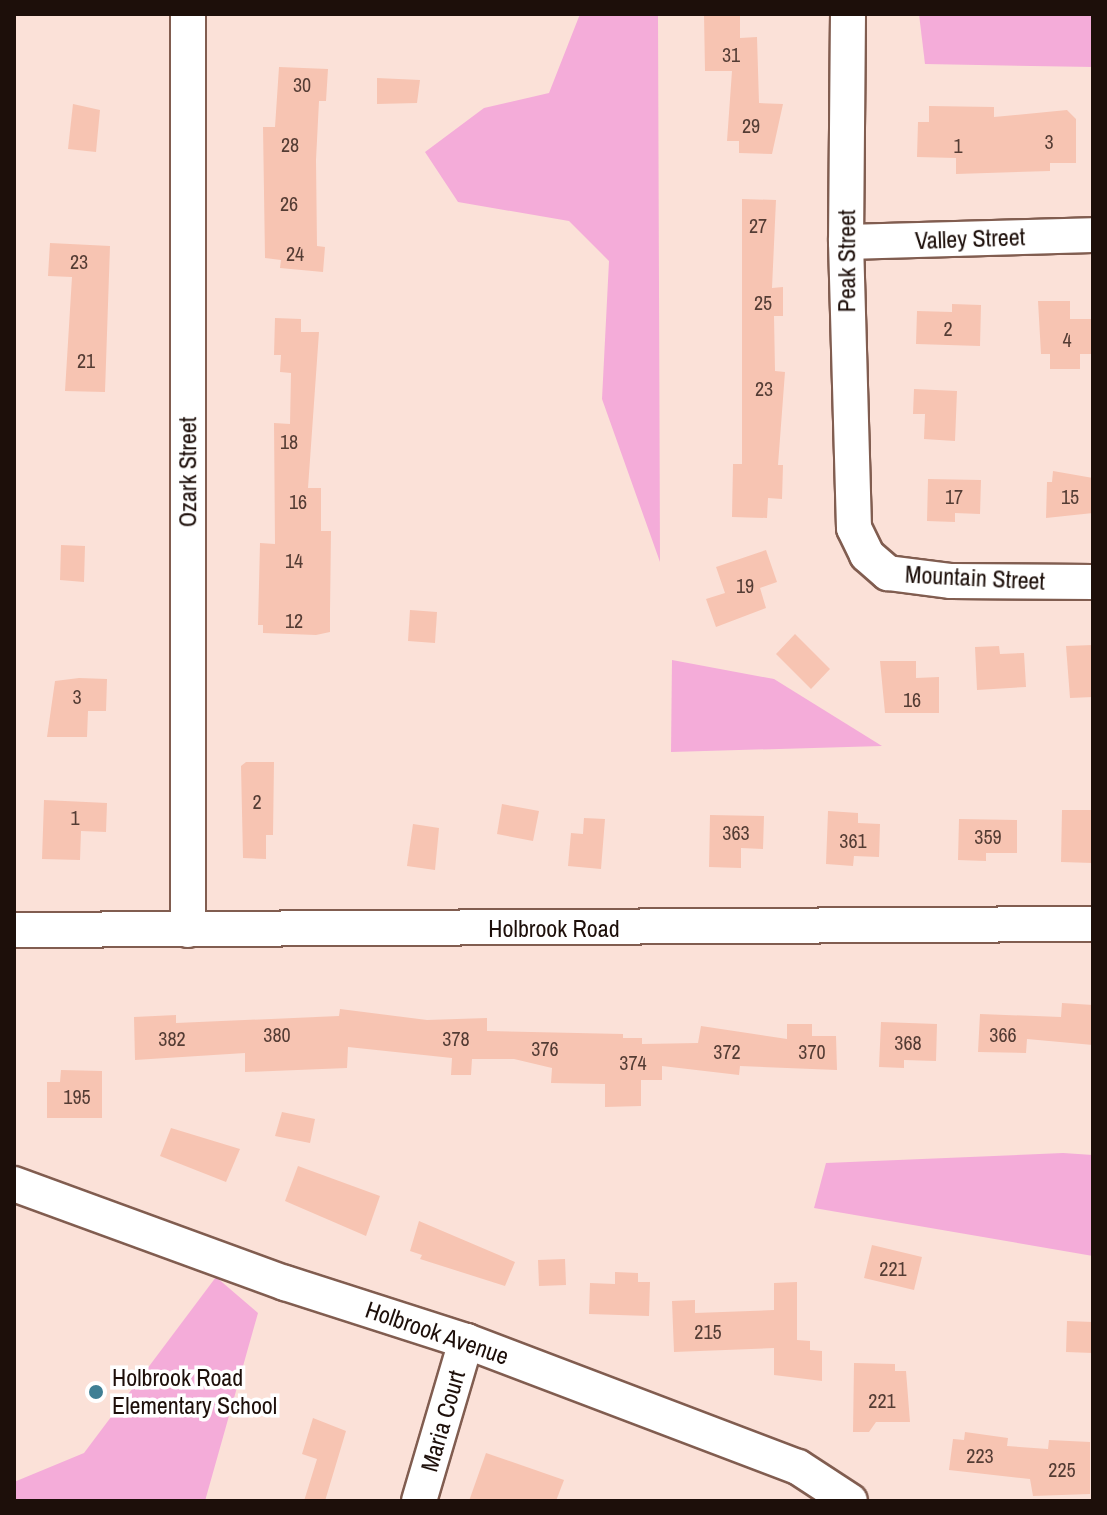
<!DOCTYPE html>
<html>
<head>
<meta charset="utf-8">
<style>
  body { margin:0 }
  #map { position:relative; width:1107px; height:1515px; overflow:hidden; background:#fbe1d8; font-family:"Archivo Narrow",sans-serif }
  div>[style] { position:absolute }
  .green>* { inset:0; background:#f4acd9 }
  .building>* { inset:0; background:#f7c4b2 }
  .roads { filter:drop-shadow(2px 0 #815d50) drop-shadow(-2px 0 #815d50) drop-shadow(0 2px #815d50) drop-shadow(0 -2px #815d50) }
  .minor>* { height:34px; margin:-17px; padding:0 17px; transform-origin:17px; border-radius:17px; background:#fff }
  .dots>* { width:22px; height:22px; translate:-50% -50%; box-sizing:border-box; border:4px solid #fff; border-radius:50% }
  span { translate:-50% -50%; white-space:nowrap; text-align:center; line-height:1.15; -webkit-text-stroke:7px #fff; paint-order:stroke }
  .number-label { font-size:20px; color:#543c34 }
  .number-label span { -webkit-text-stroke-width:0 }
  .street-label { font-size:24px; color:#1d0f0a }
  .poi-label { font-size:24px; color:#1d0f0a }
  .left { translate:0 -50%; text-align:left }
  .frame { position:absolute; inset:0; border:16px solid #1d0f0a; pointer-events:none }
</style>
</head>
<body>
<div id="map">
  <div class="green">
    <div style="clip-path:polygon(580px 14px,658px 14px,660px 562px,602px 399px,609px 261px,569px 221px,458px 202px,425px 152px,484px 108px,549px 93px)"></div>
    <div style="clip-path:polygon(919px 14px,1093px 14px,1093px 67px,925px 64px)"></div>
    <div style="clip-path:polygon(672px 660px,774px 679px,882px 746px,671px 752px)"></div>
    <div style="clip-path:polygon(1063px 1153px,1093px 1155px,1093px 1256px,814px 1208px,826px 1163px)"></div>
    <div style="clip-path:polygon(216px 1277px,258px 1313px,205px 1501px,14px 1501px,14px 1482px,84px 1453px)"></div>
  </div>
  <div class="building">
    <div style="clip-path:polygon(704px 14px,740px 14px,740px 38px,757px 37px,759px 103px,783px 104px,772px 154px,739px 153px,739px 141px,727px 141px,732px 71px,705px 71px)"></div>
    <div style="clip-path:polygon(279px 67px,328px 69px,326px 101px,319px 101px,316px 160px,317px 246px,325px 247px,323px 272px,280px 268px,281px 260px,265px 258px,263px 127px,275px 127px)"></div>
    <div style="clip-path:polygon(377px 78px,420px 80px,417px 103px,377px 104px)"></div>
    <div style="clip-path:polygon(73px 104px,100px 110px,96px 152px,68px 149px)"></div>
    <div style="clip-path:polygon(929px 106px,994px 107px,994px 117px,1067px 110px,1076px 119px,1076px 163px,1050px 163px,1050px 171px,956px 174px,956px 158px,917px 157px,918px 122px,929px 122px)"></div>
    <div style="clip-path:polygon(742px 199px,776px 200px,772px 288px,783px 287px,783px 316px,774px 316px,775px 371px,785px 372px,778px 465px,783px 465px,782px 499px,768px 498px,767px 518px,732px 517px,733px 464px,742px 464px)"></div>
    <div style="clip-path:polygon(50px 243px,110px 246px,105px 392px,65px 391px,72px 277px,48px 276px)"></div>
    <div style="clip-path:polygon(1038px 301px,1070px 301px,1070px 319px,1093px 319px,1093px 354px,1080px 354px,1080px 369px,1050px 369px,1050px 354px,1041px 354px)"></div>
    <div style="clip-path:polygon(952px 304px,981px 305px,980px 346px,916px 344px,917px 311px,952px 312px)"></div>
    <div style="clip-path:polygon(275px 318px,301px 319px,301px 332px,319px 332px,308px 488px,321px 488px,321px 531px,331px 531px,330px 611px,330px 632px,316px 635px,263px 633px,263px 625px,258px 625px,260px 543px,275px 544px,274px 423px,290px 424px,291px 373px,280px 372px,281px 355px,274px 355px)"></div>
    <div style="clip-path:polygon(914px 389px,957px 391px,955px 441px,924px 439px,925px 414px,913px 414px)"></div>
    <div style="clip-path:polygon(1053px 471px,1093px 478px,1093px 513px,1046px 518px,1047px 482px,1052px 482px)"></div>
    <div style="clip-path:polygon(928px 479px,981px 480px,980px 514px,955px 513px,955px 522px,927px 521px)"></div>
    <div style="clip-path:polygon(61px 545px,85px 546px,84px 582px,60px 580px)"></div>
    <div style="clip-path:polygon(766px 550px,777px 582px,760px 588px,766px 608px,716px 627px,706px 599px,725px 593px,716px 567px)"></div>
    <div style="clip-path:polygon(410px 610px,437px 612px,435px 643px,408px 641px)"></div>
    <div style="clip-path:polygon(795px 634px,830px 669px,811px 689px,776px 654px)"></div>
    <div style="clip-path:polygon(1093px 645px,1093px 697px,1070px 698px,1066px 646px)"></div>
    <div style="clip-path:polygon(999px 646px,1000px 654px,1024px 653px,1026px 687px,977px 690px,975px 647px)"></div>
    <div style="clip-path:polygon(880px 661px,916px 661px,916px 678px,939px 677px,939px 713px,885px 713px)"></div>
    <div style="clip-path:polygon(79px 678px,107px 679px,106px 711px,88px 711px,87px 737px,47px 737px,55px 681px)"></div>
    <div style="clip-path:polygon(246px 762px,274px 762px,273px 835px,266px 835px,266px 859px,243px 858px,241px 766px)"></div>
    <div style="clip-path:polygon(44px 800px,107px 803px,106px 832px,81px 831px,80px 860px,42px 859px)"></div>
    <div style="clip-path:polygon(502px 804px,539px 811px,533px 841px,497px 834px)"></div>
    <div style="clip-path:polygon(1062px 810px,1093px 810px,1093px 863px,1061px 862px)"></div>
    <div style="clip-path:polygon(828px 811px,858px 813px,858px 823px,880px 824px,879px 857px,854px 856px,853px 866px,826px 864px)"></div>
    <div style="clip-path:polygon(710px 815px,764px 816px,763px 849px,741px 848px,741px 868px,709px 867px)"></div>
    <div style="clip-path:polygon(584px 818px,605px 819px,601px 869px,568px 866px,571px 833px,583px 834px)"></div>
    <div style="clip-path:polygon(959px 819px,1017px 820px,1017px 853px,986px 853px,986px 861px,958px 860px)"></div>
    <div style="clip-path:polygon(413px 824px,439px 828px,435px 870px,407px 866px)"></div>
    <div style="clip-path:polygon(1062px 1003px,1093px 1005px,1093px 1045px,1027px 1039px,1026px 1053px,978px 1052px,980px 1014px,1061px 1017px)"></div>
    <div style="clip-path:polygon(340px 1009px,427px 1020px,487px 1018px,487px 1031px,623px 1034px,623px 1038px,642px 1038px,642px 1044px,698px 1043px,701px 1026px,787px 1039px,787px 1024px,812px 1024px,812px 1036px,836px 1036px,837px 1070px,740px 1066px,739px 1075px,662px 1066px,662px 1080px,641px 1080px,641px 1106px,605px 1107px,605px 1084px,551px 1083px,552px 1068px,514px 1059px,472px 1059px,471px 1075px,451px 1075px,452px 1058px,348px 1047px,347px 1068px,245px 1072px,245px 1053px,135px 1060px,134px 1017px,176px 1015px,176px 1023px,339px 1016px)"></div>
    <div style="clip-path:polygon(881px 1022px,937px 1024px,936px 1061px,904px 1060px,904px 1068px,879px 1067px)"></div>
    <div style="clip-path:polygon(61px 1070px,102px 1071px,102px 1118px,47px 1118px,47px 1082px,60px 1082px)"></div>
    <div style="clip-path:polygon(282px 1112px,315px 1119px,310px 1143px,275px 1136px)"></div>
    <div style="clip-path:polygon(171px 1128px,240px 1149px,226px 1182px,160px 1156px)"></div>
    <div style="clip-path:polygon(298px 1166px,380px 1196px,366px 1236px,285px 1201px)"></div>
    <div style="clip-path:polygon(419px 1221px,515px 1262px,505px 1286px,420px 1259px,422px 1255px,410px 1251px)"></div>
    <div style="clip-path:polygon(872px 1245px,922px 1257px,914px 1290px,864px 1278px)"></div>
    <div style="clip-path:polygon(565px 1259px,566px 1285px,539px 1286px,538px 1260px)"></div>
    <div style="clip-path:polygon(615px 1272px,638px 1273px,638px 1282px,650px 1282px,649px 1316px,589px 1314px,590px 1283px,615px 1284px)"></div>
    <div style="clip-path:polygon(797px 1282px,797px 1340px,810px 1341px,810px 1350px,822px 1351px,822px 1381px,774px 1375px,774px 1348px,674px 1352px,672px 1301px,695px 1300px,695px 1313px,774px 1310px,774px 1283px)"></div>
    <div style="clip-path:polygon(1067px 1321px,1093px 1322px,1093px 1353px,1066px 1352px)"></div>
    <div style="clip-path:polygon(854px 1363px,895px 1364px,895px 1371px,906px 1371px,910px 1422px,876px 1422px,869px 1432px,853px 1432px)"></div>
    <div style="clip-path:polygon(313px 1418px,346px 1431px,325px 1501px,304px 1501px,317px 1459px,302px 1454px)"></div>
    <div style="clip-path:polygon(965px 1432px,1008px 1438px,1007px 1446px,1048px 1449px,1049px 1440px,1090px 1442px,1090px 1494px,1033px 1496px,1030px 1479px,949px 1470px,953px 1439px,964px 1440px)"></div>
    <div style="clip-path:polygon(486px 1453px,564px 1480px,556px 1501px,469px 1501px)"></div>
  </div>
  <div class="roads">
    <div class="minor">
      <div style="left:848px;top:14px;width:228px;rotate:90.5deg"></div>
      <div style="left:846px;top:242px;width:286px;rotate:88.4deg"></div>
      <div style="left:854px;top:528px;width:30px;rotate:64deg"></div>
      <div style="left:867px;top:555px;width:28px;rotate:41deg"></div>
      <div style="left:888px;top:573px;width:64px;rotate:7.2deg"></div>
      <div style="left:951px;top:581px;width:142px;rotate:0.4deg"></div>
      <div style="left:846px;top:242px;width:247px;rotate:-1.6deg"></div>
      <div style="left:14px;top:930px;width:1079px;rotate:-0.32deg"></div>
      <div style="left:188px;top:930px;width:916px;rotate:-90deg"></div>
      <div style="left:14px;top:1184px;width:289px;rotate:20.1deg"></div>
      <div style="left:285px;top:1283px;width:190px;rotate:17.8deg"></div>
      <div style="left:466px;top:1341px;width:355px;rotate:20.8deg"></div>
      <div style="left:798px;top:1467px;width:62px;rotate:33.2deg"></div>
      <div style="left:419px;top:1501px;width:167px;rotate:-73.6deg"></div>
    </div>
  </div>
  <div class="dots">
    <div style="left:96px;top:1392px;background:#407f94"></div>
  </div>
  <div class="number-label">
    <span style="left:731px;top:54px">31</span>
    <span style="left:302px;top:84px">30</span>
    <span style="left:751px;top:125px">29</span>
    <span style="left:1049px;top:141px">3</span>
    <span style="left:290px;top:144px">28</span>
    <span style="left:958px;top:145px">1</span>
    <span style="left:289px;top:203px">26</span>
    <span style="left:758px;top:225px">27</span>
    <span style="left:295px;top:253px">24</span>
    <span style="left:79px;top:261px">23</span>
    <span style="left:763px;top:302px">25</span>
    <span style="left:948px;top:328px">2</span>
    <span style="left:1067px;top:339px">4</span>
    <span style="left:86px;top:360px">21</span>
    <span style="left:764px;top:388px">23</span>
    <span style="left:289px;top:441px">18</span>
    <span style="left:954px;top:496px">17</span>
    <span style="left:1070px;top:496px">15</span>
    <span style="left:298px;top:501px">16</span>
    <span style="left:294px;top:560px">14</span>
    <span style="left:745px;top:585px">19</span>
    <span style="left:294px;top:620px">12</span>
    <span style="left:77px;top:696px">3</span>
    <span style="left:912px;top:699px">16</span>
    <span style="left:257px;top:801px">2</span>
    <span style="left:75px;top:817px">1</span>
    <span style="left:736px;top:832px">363</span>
    <span style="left:988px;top:836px">359</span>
    <span style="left:853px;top:840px">361</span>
    <span style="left:277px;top:1034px">380</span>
    <span style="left:1003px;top:1034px">366</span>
    <span style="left:172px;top:1038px">382</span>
    <span style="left:456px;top:1038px">378</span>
    <span style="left:908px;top:1042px">368</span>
    <span style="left:545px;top:1048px">376</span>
    <span style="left:727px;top:1051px">372</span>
    <span style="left:812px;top:1051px">370</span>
    <span style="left:633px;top:1062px">374</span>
    <span style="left:77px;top:1096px">195</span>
    <span style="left:893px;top:1268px">221</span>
    <span style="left:708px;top:1331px">215</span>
    <span style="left:882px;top:1400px">221</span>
    <span style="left:980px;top:1455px">223</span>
    <span style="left:1062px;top:1469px">225</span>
  </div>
  <div class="street-label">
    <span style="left:970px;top:239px;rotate:-2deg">Valley Street</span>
    <span style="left:847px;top:261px;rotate:-90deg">Peak Street</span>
    <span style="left:188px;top:472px;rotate:-90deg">Ozark Street</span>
    <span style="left:975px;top:578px;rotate:3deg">Mountain Street</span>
    <span style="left:554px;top:929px">Holbrook Road</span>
    <span style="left:437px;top:1333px;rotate:19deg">Holbrook Avenue</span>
    <span style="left:443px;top:1421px;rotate:-74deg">Maria Court</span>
  </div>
  <div class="poi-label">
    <span class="left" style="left:112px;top:1392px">Holbrook Road<br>Elementary School</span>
  </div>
  <div class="frame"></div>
</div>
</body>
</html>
